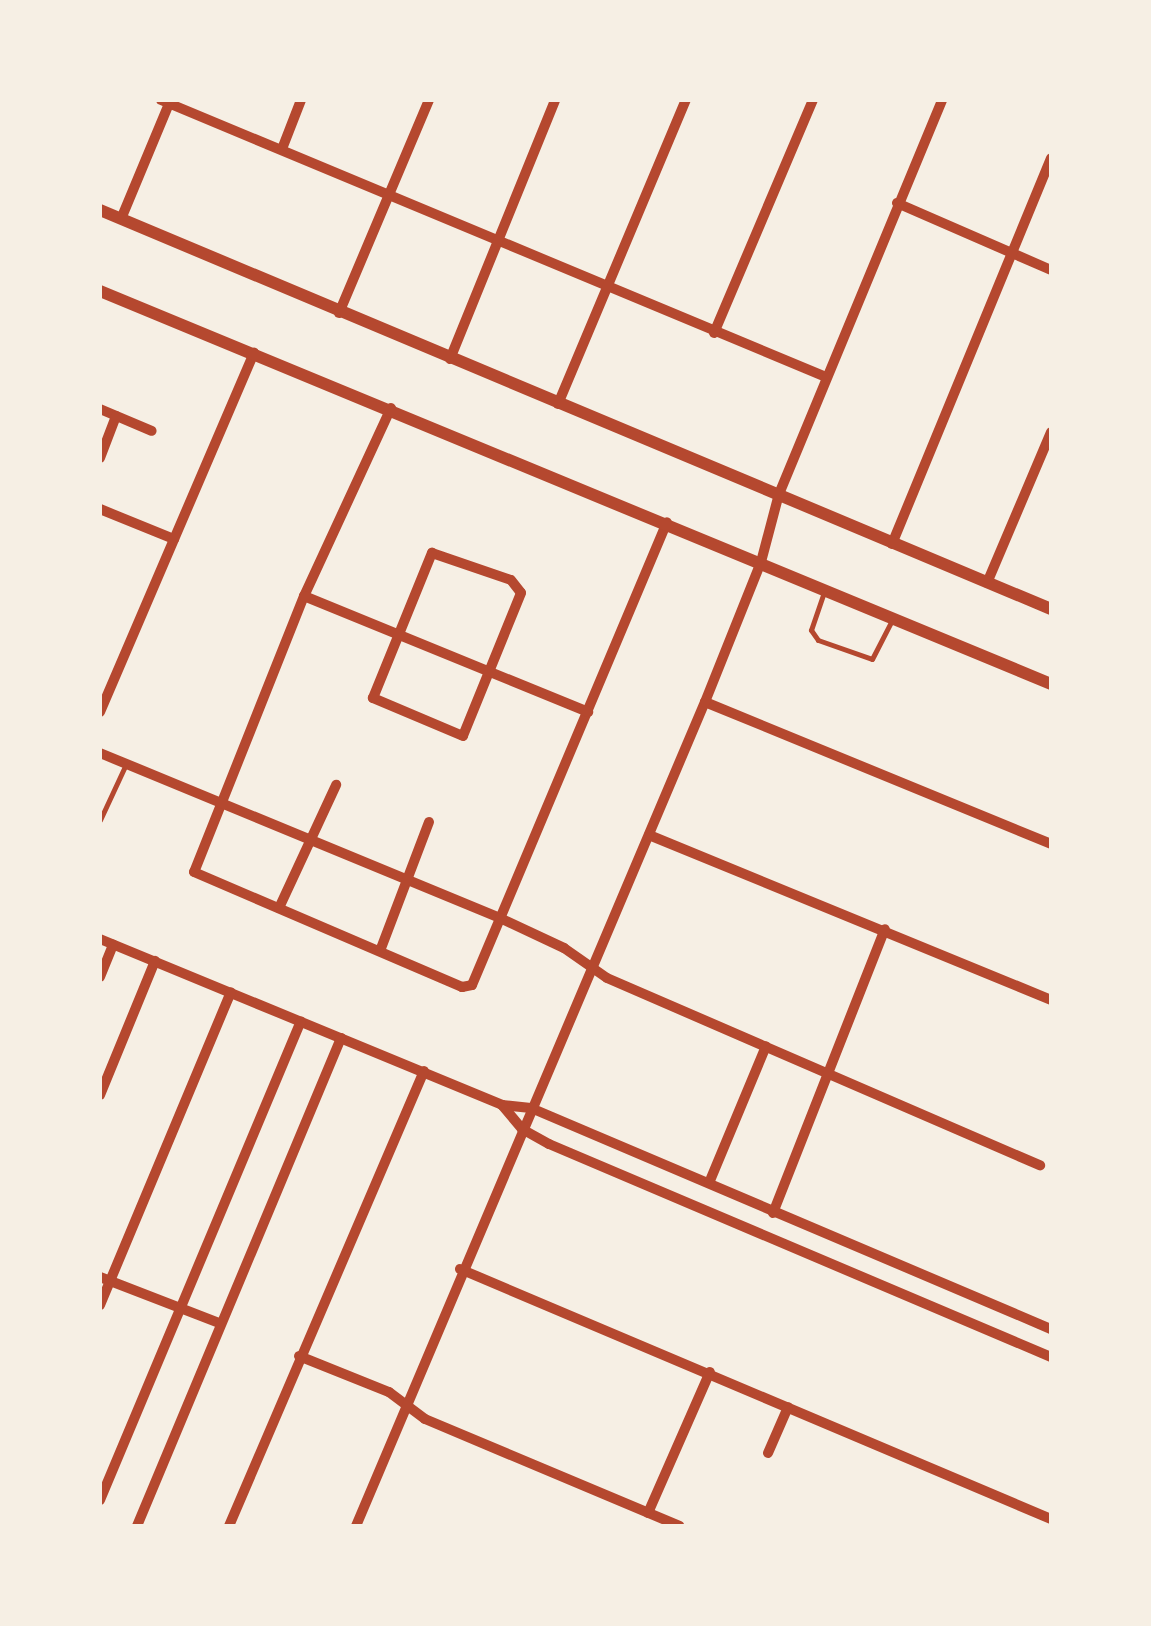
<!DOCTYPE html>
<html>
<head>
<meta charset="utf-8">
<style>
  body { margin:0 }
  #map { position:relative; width:1151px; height:1626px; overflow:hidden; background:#f6efe4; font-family:Karla,sans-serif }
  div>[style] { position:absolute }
  .service>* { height:5px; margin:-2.5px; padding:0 2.5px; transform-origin:2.5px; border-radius:2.5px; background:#b5482f }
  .minor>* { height:10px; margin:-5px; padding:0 5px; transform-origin:5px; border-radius:5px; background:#b5482f }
  .tertiary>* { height:12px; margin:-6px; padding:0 6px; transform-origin:6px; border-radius:6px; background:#b5482f }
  span { translate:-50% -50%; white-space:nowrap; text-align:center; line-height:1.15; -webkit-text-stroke:8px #f6efe4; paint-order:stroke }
  .frame { position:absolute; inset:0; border:102px solid #f6efe4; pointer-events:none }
</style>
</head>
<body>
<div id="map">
  <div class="service">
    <div style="left:824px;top:592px;width:40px;rotate:108.9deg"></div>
    <div style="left:811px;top:630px;width:12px;rotate:55deg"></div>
    <div style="left:818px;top:640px;width:57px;rotate:19.4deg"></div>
    <div style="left:872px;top:659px;width:42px;rotate:-62.8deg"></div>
    <div style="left:100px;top:820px;width:62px;rotate:-65.1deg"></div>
  </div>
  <div class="minor">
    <div style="left:161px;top:100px;width:720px;rotate:22.61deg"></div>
    <div style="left:282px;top:149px;width:53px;rotate:-68.8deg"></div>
    <div style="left:897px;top:203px;width:168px;rotate:23.5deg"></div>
    <div style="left:121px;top:219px;width:128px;rotate:-67.4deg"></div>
    <div style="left:339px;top:313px;width:231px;rotate:-67.1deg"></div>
    <div style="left:714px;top:333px;width:253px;rotate:-67deg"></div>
    <div style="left:450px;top:359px;width:279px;rotate:-67.9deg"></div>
    <div style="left:558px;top:404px;width:330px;rotate:-67.2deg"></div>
    <div style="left:391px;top:408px;width:207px;rotate:114.8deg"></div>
    <div style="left:304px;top:596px;width:297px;rotate:111.7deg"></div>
    <div style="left:194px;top:872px;width:292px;rotate:23.2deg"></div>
    <div style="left:462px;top:987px;width:10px;rotate:-11deg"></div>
    <div style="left:472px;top:985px;width:502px;rotate:-67.16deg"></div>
    <div style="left:100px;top:409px;width:56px;rotate:22.9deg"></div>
    <div style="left:100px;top:458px;width:45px;rotate:-69.1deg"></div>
    <div style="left:100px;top:509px;width:80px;rotate:22.1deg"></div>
    <div style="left:892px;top:544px;width:417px;rotate:-67.6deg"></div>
    <div style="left:432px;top:553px;width:83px;rotate:18.9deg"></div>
    <div style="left:511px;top:580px;width:16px;rotate:52deg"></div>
    <div style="left:521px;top:593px;width:154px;rotate:112.1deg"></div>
    <div style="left:463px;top:736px;width:98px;rotate:-157.1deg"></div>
    <div style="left:373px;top:698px;width:157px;rotate:-67.9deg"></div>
    <div style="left:987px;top:583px;width:164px;rotate:-67deg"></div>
    <div style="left:304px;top:596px;width:307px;rotate:22.2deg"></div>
    <div style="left:705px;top:702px;width:374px;rotate:22.3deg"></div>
    <div style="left:100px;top:712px;width:391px;rotate:-66.8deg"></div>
    <div style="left:100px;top:753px;width:433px;rotate:22.4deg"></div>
    <div style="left:500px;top:918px;width:71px;rotate:25.1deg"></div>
    <div style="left:564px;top:948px;width:52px;rotate:34.9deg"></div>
    <div style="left:607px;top:978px;width:472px;rotate:23.4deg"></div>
    <div style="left:649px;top:835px;width:435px;rotate:22.3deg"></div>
    <div style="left:279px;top:908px;width:136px;rotate:-65.1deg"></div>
    <div style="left:100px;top:939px;width:435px;rotate:22.4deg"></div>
    <div style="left:502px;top:1105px;width:29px;rotate:6deg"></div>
    <div style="left:531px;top:1108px;width:565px;rotate:23.03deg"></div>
    <div style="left:380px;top:951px;width:138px;rotate:-69.2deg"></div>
    <div style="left:100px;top:977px;width:35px;rotate:-68deg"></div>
    <div style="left:100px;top:1095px;width:145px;rotate:-67.7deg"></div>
    <div style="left:502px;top:1105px;width:31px;rotate:50deg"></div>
    <div style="left:522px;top:1129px;width:31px;rotate:29deg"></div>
    <div style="left:549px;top:1144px;width:545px;rotate:22.99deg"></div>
    <div style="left:709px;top:1183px;width:148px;rotate:-67.4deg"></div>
    <div style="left:773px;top:1213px;width:305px;rotate:-68.5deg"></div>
    <div style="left:460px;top:1269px;width:642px;rotate:22.93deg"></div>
    <div style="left:100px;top:1277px;width:128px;rotate:21.1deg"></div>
    <div style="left:100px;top:1305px;width:339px;rotate:-67.3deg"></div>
    <div style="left:299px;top:1356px;width:97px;rotate:21.8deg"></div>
    <div style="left:389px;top:1392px;width:45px;rotate:36.9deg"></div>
    <div style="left:425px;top:1419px;width:276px;rotate:22.8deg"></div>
    <div style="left:768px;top:1453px;width:50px;rotate:-66.5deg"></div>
    <div style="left:100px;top:1500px;width:519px;rotate:-67.24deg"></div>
    <div style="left:648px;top:1513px;width:154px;rotate:-66.3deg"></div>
    <div style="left:137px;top:1526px;width:529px;rotate:-67.31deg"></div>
    <div style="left:229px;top:1526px;width:495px;rotate:-66.8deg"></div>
    <div style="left:356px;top:1526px;width:895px;rotate:-67.05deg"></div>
    <div style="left:705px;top:702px;width:151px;rotate:-68.2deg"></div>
    <div style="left:761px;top:562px;width:70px;rotate:-75.2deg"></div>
    <div style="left:779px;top:494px;width:426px;rotate:-67.5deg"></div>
  </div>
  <div class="tertiary">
    <div style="left:100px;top:210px;width:1031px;rotate:22.76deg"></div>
    <div style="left:100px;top:291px;width:1029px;rotate:22.45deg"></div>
  </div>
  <div class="frame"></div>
</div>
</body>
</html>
